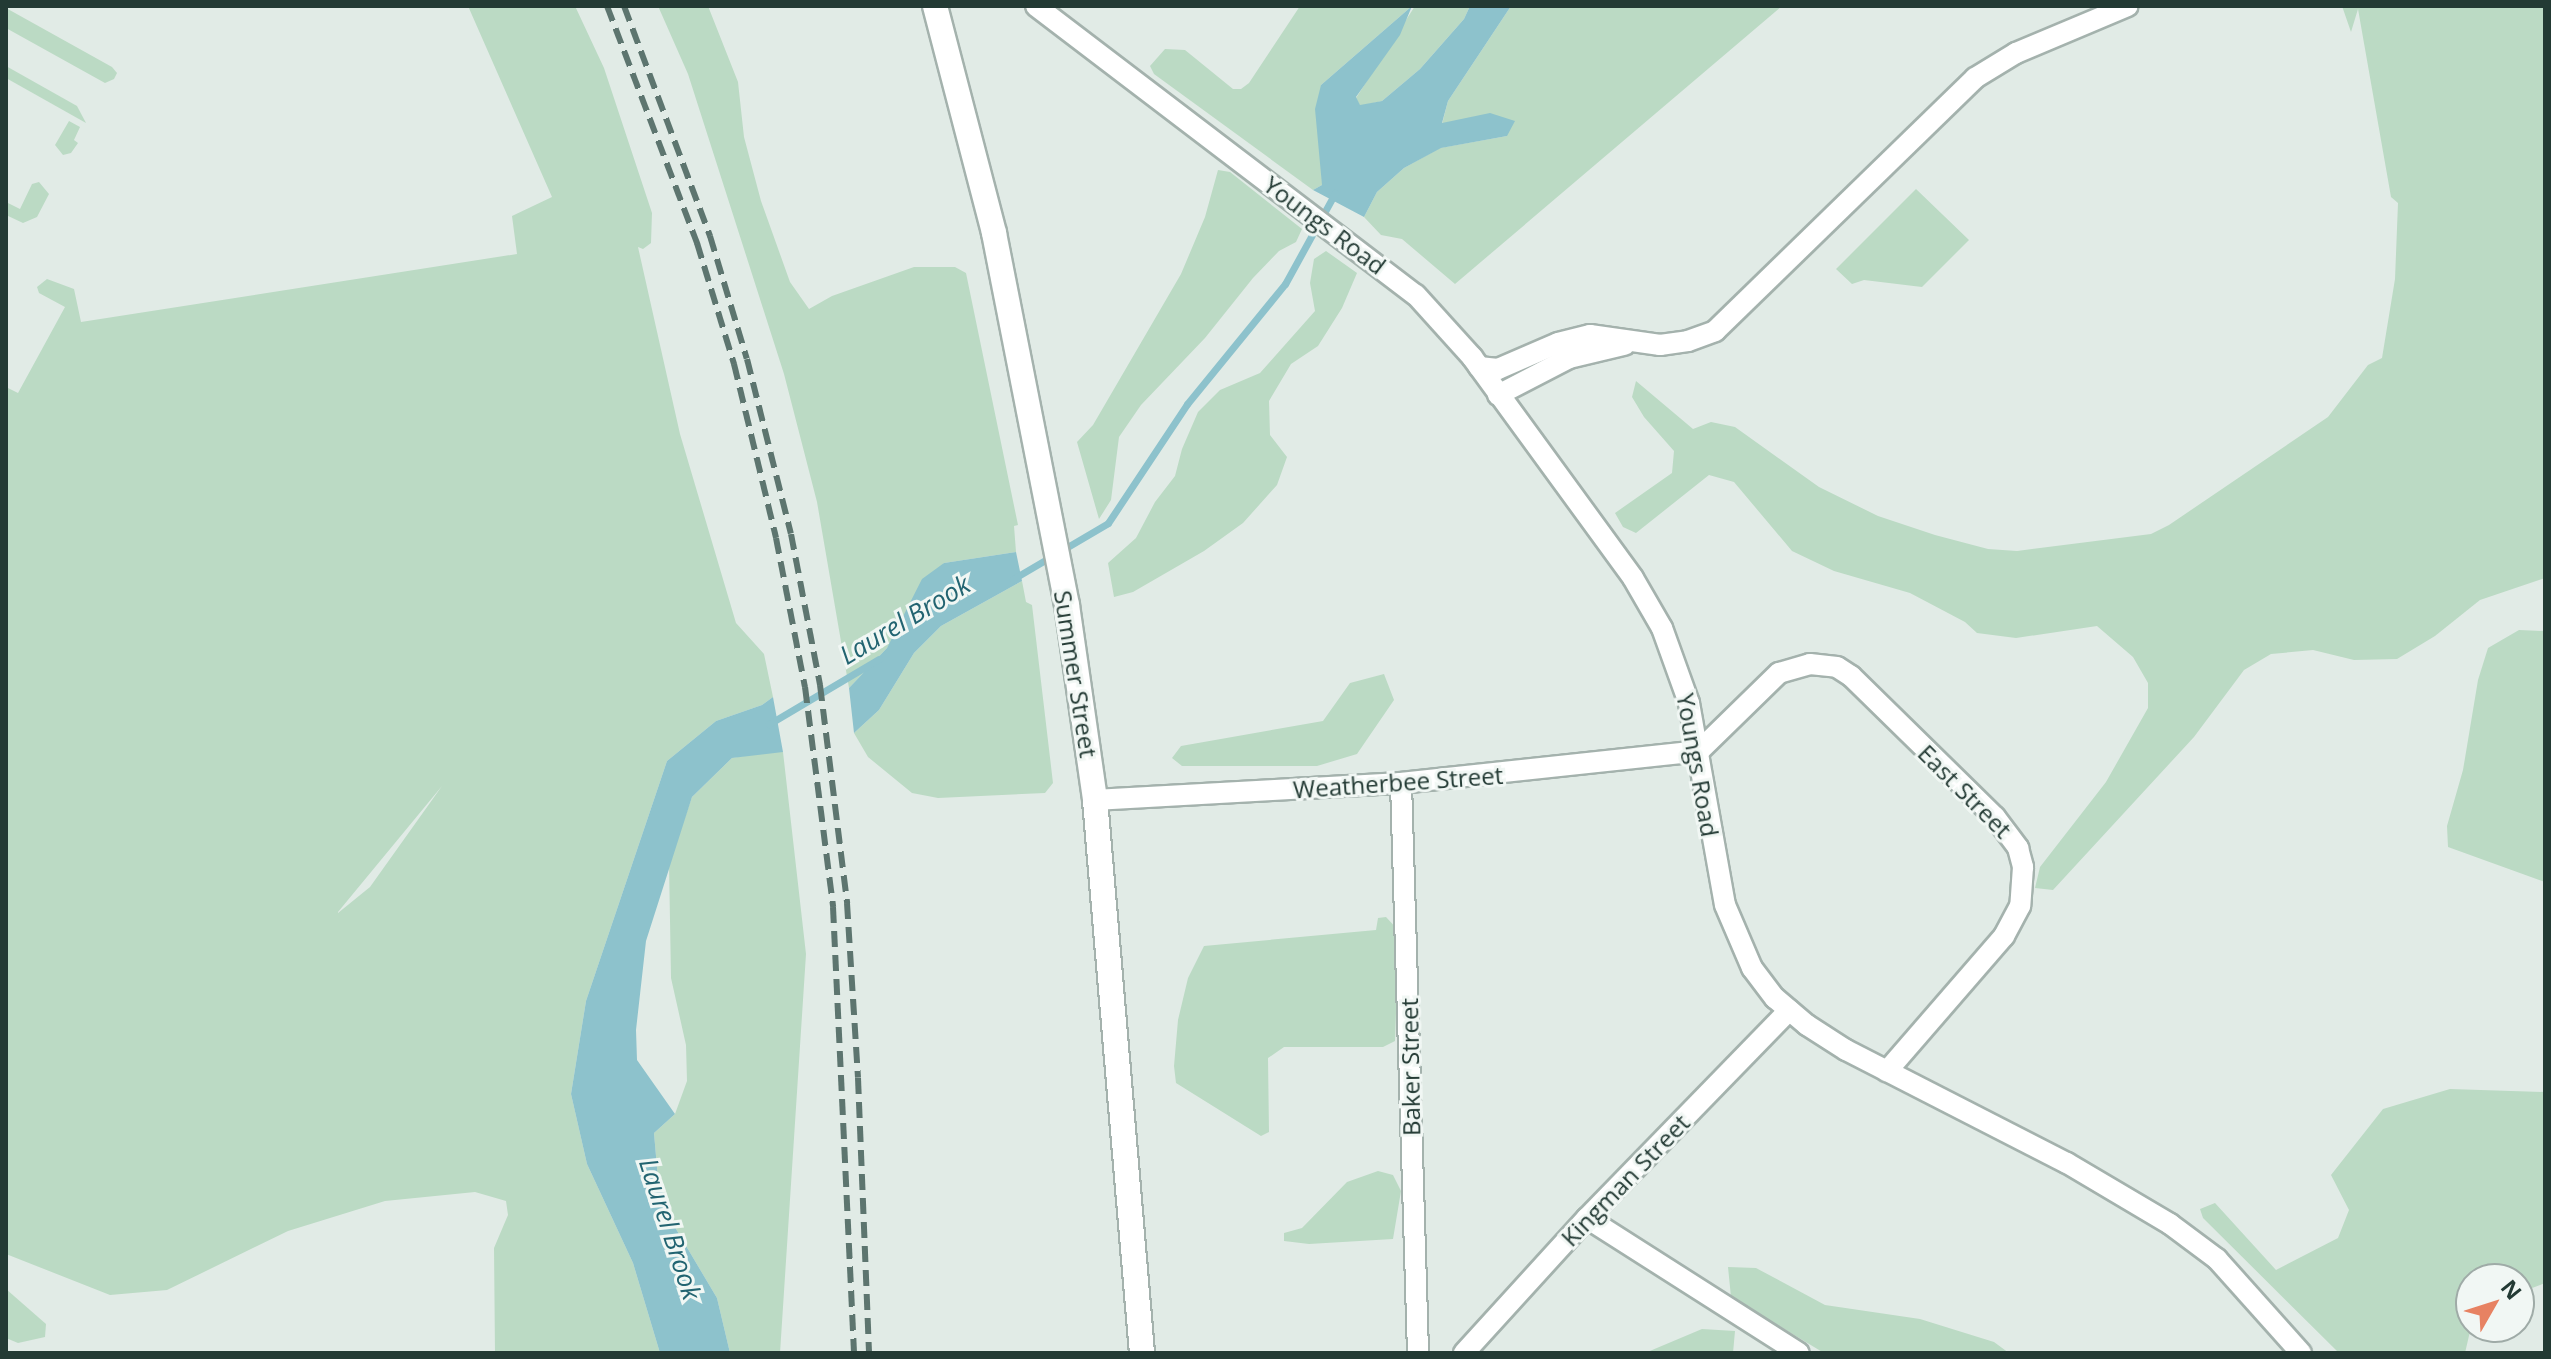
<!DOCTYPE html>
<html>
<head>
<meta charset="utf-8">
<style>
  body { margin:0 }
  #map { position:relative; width:2551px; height:1359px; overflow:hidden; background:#e1ebe6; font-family:"Open Sans",sans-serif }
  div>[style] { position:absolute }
  .green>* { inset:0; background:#bbdac4 }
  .water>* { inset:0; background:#8dc2cc }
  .stream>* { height:7px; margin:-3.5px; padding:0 3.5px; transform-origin:3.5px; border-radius:3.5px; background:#8dc2cc }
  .roads { filter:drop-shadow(2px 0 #a4b2ad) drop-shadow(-2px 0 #a4b2ad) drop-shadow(0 2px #a4b2ad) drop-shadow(0 -2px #a4b2ad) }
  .street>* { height:20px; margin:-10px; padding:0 10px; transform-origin:10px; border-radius:10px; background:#fff }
  .secondary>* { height:24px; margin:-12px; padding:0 12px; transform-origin:12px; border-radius:12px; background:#fff }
  .rail>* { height:6px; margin-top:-3px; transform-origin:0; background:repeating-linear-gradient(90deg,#5d756f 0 16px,transparent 0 24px) }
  span { translate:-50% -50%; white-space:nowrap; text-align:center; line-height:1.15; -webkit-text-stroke:6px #f1f7f4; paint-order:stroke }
  .street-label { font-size:24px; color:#233a34 }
  .water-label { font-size:26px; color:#226471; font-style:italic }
  .frame { position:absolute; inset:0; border:8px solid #233a34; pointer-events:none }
  .north { position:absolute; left:2455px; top:1263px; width:80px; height:80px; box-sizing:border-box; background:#f1f7f4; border:2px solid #9faba7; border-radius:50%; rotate:51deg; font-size:22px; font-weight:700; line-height:32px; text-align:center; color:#233a34 }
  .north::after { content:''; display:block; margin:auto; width:28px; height:36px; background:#e78262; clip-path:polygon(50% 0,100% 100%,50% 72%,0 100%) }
</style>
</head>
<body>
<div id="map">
  <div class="green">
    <div style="clip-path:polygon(evenodd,468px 6px,575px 6px,604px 68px,652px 213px,651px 243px,643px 249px,638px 247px,680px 434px,736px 623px,764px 654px,773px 697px,762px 705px,716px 721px,667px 761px,586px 1001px,571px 1094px,587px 1164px,633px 1263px,660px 1353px,495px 1353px,494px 1248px,508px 1215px,506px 1201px,475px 1192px,385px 1201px,288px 1231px,167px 1290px,110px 1295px,6px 1254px,6px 387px,18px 393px,65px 307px,39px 293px,37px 287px,47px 279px,74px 289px,81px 322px,517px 254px,512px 216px,552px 197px,468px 6px,442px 786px,370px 887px,338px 913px,338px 912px,442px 786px)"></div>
    <div style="clip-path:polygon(658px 6px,708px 6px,738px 82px,744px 137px,761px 201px,790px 282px,809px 309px,832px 296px,914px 267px,955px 267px,966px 273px,1018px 525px,1014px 526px,1016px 552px,944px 563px,887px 648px,849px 688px,817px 502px,784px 374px,688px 74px)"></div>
    <div style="clip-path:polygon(1300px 6px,1412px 6px,1321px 85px,1322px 185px,1313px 190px,1154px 74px,1150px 66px,1165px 49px,1185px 50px,1233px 89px,1241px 89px,1249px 83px)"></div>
    <div style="clip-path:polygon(1415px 6px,1470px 6px,1464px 19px,1420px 69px,1382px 101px,1360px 106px,1356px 98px)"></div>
    <div style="clip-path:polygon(1511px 6px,1782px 6px,1455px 284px,1402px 239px,1381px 235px,1364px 217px,1377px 192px,1404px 168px,1440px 148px,1507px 136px,1442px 124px,1448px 101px)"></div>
    <div style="clip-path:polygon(2342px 6px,2545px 6px,2545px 578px,2480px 600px,2435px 636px,2397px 659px,2354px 660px,2313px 650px,2271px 654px,2244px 670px,2194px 737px,2053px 890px,2035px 888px,2040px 867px,2106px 782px,2148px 708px,2148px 683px,2133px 657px,2097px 626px,2016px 638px,1977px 633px,1965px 622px,1910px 593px,1834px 571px,1792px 551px,1734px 482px,1709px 475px,1636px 533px,1623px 527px,1615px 513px,1672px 473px,1674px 451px,1644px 417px,1632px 397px,1636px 381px,1693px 429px,1711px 422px,1735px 427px,1819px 487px,1878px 516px,1935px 535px,1988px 549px,2017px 551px,2151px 534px,2169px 525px,2328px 417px,2368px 365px,2382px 358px,2395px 279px,2398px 203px,2391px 197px,2358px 9px,2351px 32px)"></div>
    <div style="clip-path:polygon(6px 8px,112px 67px,117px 73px,114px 79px,105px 83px,6px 28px)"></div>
    <div style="clip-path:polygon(6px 66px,77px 106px,86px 123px,6px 78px)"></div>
    <div style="clip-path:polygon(69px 121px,80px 127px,74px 140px,78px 143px,71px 153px,63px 155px,55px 145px)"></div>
    <div style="clip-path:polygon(1218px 170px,1230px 172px,1302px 229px,1296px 242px,1279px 251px,1253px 278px,1205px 338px,1141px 405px,1119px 437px,1111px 500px,1099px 519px,1077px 442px,1093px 425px,1181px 274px,1205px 217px)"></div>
    <div style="clip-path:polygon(39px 182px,49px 194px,37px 217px,23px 223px,6px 215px,6px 202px,20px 209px,32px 184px)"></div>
    <div style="clip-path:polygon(1916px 189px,1969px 240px,1922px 287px,1864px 280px,1852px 284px,1836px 269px)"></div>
    <div style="clip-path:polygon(1326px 251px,1357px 273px,1342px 308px,1318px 346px,1291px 364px,1269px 401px,1270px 435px,1287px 457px,1277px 485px,1243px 523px,1204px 551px,1133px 592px,1114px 597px,1108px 563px,1136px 538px,1155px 502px,1175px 476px,1182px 449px,1198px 412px,1220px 390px,1260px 373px,1315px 311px,1310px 283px,1314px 259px)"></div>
    <div style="clip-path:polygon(1022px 581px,1026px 602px,1032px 605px,1053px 783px,1045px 793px,938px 798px,912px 793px,868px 757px,854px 733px,879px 710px,914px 653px,941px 626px)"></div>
    <div style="clip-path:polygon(2519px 630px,2545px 631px,2545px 882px,2448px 847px,2447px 826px,2463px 770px,2478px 680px,2488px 648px)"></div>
    <div style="clip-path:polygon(1384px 674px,1394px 700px,1357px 754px,1317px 766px,1182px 766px,1172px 758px,1181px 746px,1323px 721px,1350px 683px)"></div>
    <div style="clip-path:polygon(767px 752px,783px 752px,806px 954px,780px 1353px,730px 1353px,717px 1298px,676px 1229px,658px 1179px,654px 1133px,675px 1114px,687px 1081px,686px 1045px,671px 978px,669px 863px,692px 797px,732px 758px)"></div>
    <div style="clip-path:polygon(1386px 917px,1399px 931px,1395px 1041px,1383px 1047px,1284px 1047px,1268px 1058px,1269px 1132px,1261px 1136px,1176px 1083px,1174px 1066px,1178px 1020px,1188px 978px,1204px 946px,1376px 930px,1378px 918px)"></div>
    <div style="clip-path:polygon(2450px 1089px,2545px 1092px,2545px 1283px,2519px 1293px,2519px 1279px,2471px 1279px,2471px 1327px,2465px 1353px,2339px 1353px,2203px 1218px,2200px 1209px,2215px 1203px,2276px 1270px,2338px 1238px,2349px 1210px,2331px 1175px,2383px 1109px)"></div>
    <div style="clip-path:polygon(1378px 1171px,1393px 1175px,1401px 1191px,1393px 1239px,1309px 1244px,1284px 1241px,1284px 1233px,1302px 1228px,1347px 1182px)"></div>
    <div style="clip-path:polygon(1728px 1267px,1756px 1268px,1825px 1305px,1920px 1319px,1994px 1342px,2009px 1353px,1824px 1353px,1731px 1297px)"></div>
    <div style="clip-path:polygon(6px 1289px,46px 1324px,45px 1337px,18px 1343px,6px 1338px)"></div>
    <div style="clip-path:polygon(1702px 1329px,1735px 1331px,1733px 1353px,1645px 1353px)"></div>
  </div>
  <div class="water">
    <div style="clip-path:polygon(1412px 6px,1400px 35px,1356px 97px,1360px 105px,1382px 101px,1420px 69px,1464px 19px,1470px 6px,1511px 6px,1448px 101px,1442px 123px,1490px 113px,1515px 121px,1507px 136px,1441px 148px,1404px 168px,1377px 192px,1364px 217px,1313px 190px,1322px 185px,1315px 109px,1321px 85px)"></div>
    <div style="clip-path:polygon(1016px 552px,1022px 581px,941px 626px,914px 653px,879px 710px,854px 733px,849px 688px,887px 648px,922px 579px,944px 563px)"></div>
    <div style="clip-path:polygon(773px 697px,783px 752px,732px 758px,692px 797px,646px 941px,636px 1030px,637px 1060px,675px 1114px,654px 1133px,658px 1179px,676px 1229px,717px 1298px,730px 1353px,660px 1353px,633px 1263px,587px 1164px,571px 1094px,586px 1001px,667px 761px,716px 721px,762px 705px)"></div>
  </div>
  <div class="stream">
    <div style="left:1013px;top:579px;width:110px;rotate:-30.5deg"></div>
    <div style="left:1108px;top:523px;width:143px;rotate:-56.4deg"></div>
    <div style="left:1187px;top:404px;width:155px;rotate:-50.8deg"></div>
    <div style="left:1285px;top:284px;width:104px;rotate:-61.2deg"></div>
    <div style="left:769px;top:724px;width:128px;rotate:-30.6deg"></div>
  </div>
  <div class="roads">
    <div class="street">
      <div style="left:1036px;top:6px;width:477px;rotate:37.3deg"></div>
      <div style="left:1416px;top:295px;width:84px;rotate:47.9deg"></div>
      <div style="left:1472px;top:357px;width:273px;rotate:53.9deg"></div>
      <div style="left:1633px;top:578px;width:58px;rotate:59.9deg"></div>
      <div style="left:1662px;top:628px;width:80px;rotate:70.2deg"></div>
      <div style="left:1689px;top:703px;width:205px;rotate:79.9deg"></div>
      <div style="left:1725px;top:905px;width:69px;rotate:66.8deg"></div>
      <div style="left:1752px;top:968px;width:38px;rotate:53deg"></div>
      <div style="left:1775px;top:998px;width:42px;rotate:40.2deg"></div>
      <div style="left:1807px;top:1025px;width:46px;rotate:32.7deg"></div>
      <div style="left:1846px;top:1050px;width:248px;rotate:27.1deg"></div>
      <div style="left:2067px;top:1163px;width:120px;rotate:30.6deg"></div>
      <div style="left:2170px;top:1224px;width:59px;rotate:36.7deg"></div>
      <div style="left:2217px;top:1259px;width:126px;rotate:48.2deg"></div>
      <div style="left:1479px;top:367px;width:19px;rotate:6deg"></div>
      <div style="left:1498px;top:369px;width:65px;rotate:-23.4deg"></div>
      <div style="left:1558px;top:343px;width:33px;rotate:-14deg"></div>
      <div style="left:1590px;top:335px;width:71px;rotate:8.1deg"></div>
      <div style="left:1660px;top:345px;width:28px;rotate:-8deg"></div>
      <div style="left:1688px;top:341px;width:29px;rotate:-20deg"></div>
      <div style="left:1715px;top:331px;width:363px;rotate:-44.2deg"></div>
      <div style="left:1975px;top:78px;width:48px;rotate:-31.4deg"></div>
      <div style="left:2016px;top:53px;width:121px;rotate:-22.8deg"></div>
      <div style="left:1498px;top:395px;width:80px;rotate:-27.5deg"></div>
      <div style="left:1569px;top:358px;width:57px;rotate:-13.3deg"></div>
      <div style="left:1401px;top:783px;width:570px;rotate:88.29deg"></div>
      <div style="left:1095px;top:800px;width:306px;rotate:-3.2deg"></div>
      <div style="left:1401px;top:783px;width:300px;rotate:-6.1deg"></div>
      <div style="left:1699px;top:751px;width:112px;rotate:-44.3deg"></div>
      <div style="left:1779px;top:673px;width:32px;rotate:-16deg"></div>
      <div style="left:1810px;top:664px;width:27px;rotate:6deg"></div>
      <div style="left:1837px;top:667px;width:17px;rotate:33deg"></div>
      <div style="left:1851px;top:676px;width:202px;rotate:44.4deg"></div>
      <div style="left:1995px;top:817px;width:39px;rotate:53deg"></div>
      <div style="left:2018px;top:848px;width:20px;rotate:75deg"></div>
      <div style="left:2023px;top:867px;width:39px;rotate:94deg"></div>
      <div style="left:2020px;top:906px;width:34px;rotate:118deg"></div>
      <div style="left:2004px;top:936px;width:179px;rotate:130.9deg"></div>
      <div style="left:1587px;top:1218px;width:251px;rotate:32.5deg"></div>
      <div style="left:1464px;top:1353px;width:183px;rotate:-47.7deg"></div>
      <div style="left:1587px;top:1218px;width:290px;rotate:-45.8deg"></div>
    </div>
    <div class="secondary">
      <div style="left:935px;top:6px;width:235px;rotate:75.4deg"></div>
      <div style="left:994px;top:233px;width:379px;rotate:78.9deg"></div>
      <div style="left:1067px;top:605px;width:197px;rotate:81.8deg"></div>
      <div style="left:1095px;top:800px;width:555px;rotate:85.14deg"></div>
    </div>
  </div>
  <div class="rail">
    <div style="left:607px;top:6px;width:254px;rotate:69.2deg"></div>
    <div style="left:697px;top:243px;width:127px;rotate:73deg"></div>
    <div style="left:734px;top:364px;width:179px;rotate:76.4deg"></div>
    <div style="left:776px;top:538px;width:152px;rotate:79deg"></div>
    <div style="left:805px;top:687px;width:222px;rotate:82.7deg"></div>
    <div style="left:833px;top:907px;width:446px;rotate:87.3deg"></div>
    <div style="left:624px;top:6px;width:246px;rotate:69.5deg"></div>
    <div style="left:710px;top:236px;width:128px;rotate:73.3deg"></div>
    <div style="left:747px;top:359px;width:180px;rotate:75.9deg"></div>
    <div style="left:791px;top:534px;width:154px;rotate:79.1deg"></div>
    <div style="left:820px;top:685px;width:220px;rotate:82.9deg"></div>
    <div style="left:847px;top:903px;width:175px;rotate:86.4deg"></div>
    <div style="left:858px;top:1078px;width:275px;rotate:87.7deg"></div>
  </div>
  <div class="street-label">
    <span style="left:1325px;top:225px;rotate:37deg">Youngs Road</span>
    <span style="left:1076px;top:674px;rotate:81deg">Summer Street</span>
    <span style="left:1698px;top:765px;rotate:80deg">Youngs Road</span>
    <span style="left:1398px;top:782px;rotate:-4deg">Weatherbee Street</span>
    <span style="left:1965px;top:791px;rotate:45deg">East Street</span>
    <span style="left:1410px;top:1067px;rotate:-91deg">Baker Street</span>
    <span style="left:1625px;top:1180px;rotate:-46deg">Kingman Street</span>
  </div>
  <div class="water-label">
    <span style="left:905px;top:620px;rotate:-31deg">Laurel Brook</span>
    <span style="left:670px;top:1229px;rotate:72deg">Laurel Brook</span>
  </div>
  <div class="frame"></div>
  <div class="north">N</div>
</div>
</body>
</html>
